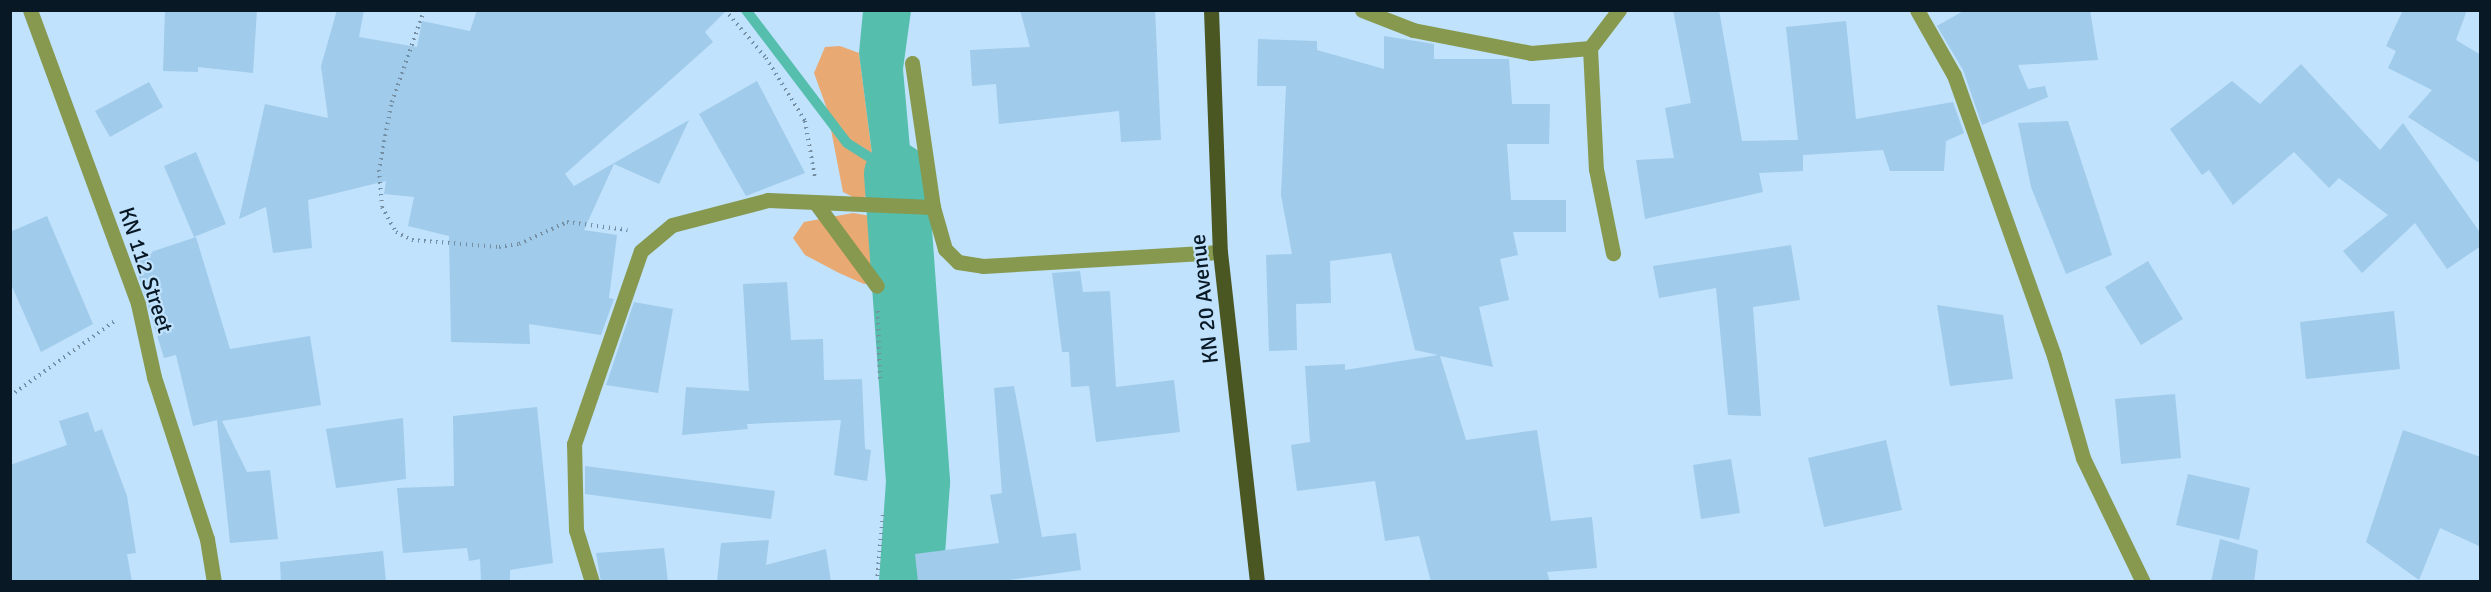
<!DOCTYPE html>
<html>
<head>
<meta charset="utf-8">
<style>
  body { margin:0 }
  #map { position:relative; width:2491px; height:592px; overflow:hidden; background:#c0e2fc; font-family:Signika,sans-serif }
  div>[style] { position:absolute }
  .green>* { inset:0; background:#e9a973 }
  .water>* { inset:0; background:#55bead }
  .stream>* { height:10px; margin:-5px; padding:0 5px; transform-origin:5px; border-radius:5px; background:#55bead }
  .river>* { height:64px; margin:-32px; padding:0 32px; transform-origin:32px; border-radius:32px; background:#55bead }
  .building>* { inset:0; background:#a0cbeb }
  .path>* { height:4px; margin-top:-2px; transform-origin:0; background:repeating-linear-gradient(90deg,#748ea3 0 1.5px,transparent 0 6px) }
  .minor>* { height:15px; margin:-7.5px; padding:0 7.5px; transform-origin:7.5px; border-radius:7.5px; background:#86994f }
  .major>* { height:15px; margin:-7.5px; padding:0 7.5px; transform-origin:7.5px; border-radius:7.5px; background:#4a5722 }
  span { translate:-50% -50%; white-space:nowrap; text-align:center; line-height:1.15; -webkit-text-stroke:4.5px #c0e2fc; paint-order:stroke }
  .street-label { font-size:22px; color:#081824 }
  .frame { position:absolute; inset:0; border:12px solid #081824; pointer-events:none }
</style>
</head>
<body>
<div id="map">
  <div class="green">
    <div style="clip-path:polygon(840px 46px,859px 53px,873px 161px,873px 194px,857px 199px,843px 192px,827px 109px,814px 73px,825px 47px)"></div>
    <div style="clip-path:polygon(853px 213px,877px 217px,890px 265px,883px 281px,864px 284px,839px 273px,805px 255px,793px 238px,804px 222px)"></div>
  </div>
  <div class="water">
    <div style="clip-path:polygon(863px 11px,911px 11px,903px 69px,912px 171px,896px 174px,873px 161px,859px 53px)"></div>
  </div>
  <div class="stream">
    <div style="left:746px;top:10px;width:167px;rotate:52.8deg"></div>
    <div style="left:847px;top:143px;width:58px;rotate:32.3deg"></div>
  </div>
  <div class="river">
    <div style="left:896px;top:174px;width:309px;rotate:85.9deg"></div>
    <div style="left:918px;top:482px;width:100px;rotate:94deg"></div>
  </div>
  <div class="building">
    <div style="clip-path:polygon(165px 10px,257px 10px,253px 73px,198px 67px,198px 72px,163px 71px)"></div>
    <div style="clip-path:polygon(337px 10px,364px 10px,359px 37px,417px 47px,422px 21px,470px 31px,477px 10px,727px 10px,705px 32px,713px 42px,565px 174px,574px 186px,689px 120px,659px 184px,614px 164px,584px 230px,617px 235px,609px 298px,614px 299px,601px 335px,529px 324px,530px 344px,451px 342px,449px 236px,408px 226px,414px 197px,384px 194px,386px 181px,308px 200px,312px 248px,273px 253px,266px 207px,239px 219px,265px 104px,328px 118px,321px 66px)"></div>
    <div style="clip-path:polygon(1020px 10px,1155px 10px,1161px 140px,1121px 142px,1119px 111px,999px 124px,996px 84px,972px 86px,970px 50px,1030px 47px)"></div>
    <div style="clip-path:polygon(1673px 10px,1719px 10px,1742px 141px,1798px 140px,1786px 27px,1846px 21px,1856px 119px,1953px 102px,1964px 133px,1946px 141px,1944px 171px,1890px 171px,1883px 150px,1803px 155px,1803px 171px,1759px 173px,1763px 192px,1645px 219px,1636px 160px,1674px 158px,1665px 108px,1691px 103px)"></div>
    <div style="clip-path:polygon(1965px 10px,2090px 10px,2098px 60px,2018px 65px,2028px 89px,2045px 86px,2048px 97px,1982px 125px,1963px 70px,1937px 26px)"></div>
    <div style="clip-path:polygon(2403px 10px,2467px 10px,2456px 40px,2481px 55px,2481px 164px,2408px 117px,2432px 90px,2388px 68px,2396px 51px,2386px 46px)"></div>
    <div style="clip-path:polygon(1384px 36px,1434px 44px,1434px 59px,1509px 59px,1512px 104px,1550px 104px,1549px 144px,1507px 144px,1511px 200px,1566px 200px,1566px 232px,1513px 232px,1518px 255px,1500px 259px,1509px 300px,1479px 307px,1493px 367px,1440px 356px,1466px 440px,1537px 430px,1551px 521px,1592px 517px,1597px 568px,1547px 572px,1550px 582px,1431px 582px,1419px 536px,1385px 541px,1375px 481px,1297px 491px,1291px 445px,1310px 442px,1305px 366px,1345px 364px,1345px 370px,1438px 355px,1415px 350px,1391px 253px,1330px 261px,1331px 303px,1296px 304px,1297px 350px,1269px 351px,1266px 255px,1292px 254px,1281px 195px,1286px 86px,1257px 86px,1258px 39px,1317px 41px,1317px 50px,1384px 69px)"></div>
    <div style="clip-path:polygon(2301px 64px,2380px 150px,2403px 123px,2481px 234px,2481px 246px,2447px 269px,2415px 223px,2362px 273px,2343px 251px,2388px 215px,2339px 178px,2329px 188px,2294px 152px,2233px 205px,2209px 170px,2202px 175px,2170px 129px,2232px 81px,2260px 104px)"></div>
    <div style="clip-path:polygon(757px 81px,805px 173px,746px 196px,699px 114px)"></div>
    <div style="clip-path:polygon(149px 82px,163px 107px,110px 137px,95px 111px)"></div>
    <div style="clip-path:polygon(2068px 121px,2112px 255px,2066px 274px,2031px 187px,2018px 123px)"></div>
    <div style="clip-path:polygon(196px 152px,226px 224px,194px 237px,164px 166px)"></div>
    <div style="clip-path:polygon(47px 216px,93px 324px,41px 352px,10px 282px,10px 232px)"></div>
    <div style="clip-path:polygon(196px 237px,230px 349px,310px 336px,321px 405px,222px 421px,247px 472px,270px 470px,278px 539px,230px 543px,217px 420px,193px 426px,176px 355px,164px 358px,133px 258px)"></div>
    <div style="clip-path:polygon(1791px 245px,1800px 300px,1753px 307px,1761px 416px,1728px 415px,1716px 288px,1659px 298px,1653px 266px)"></div>
    <div style="clip-path:polygon(2148px 261px,2183px 319px,2141px 345px,2105px 287px)"></div>
    <div style="clip-path:polygon(1080px 271px,1083px 292px,1110px 291px,1116px 387px,1174px 380px,1180px 432px,1096px 442px,1089px 386px,1071px 387px,1069px 352px,1062px 352px,1052px 273px)"></div>
    <div style="clip-path:polygon(787px 282px,791px 340px,823px 339px,824px 380px,862px 379px,865px 449px,871px 450px,867px 481px,834px 475px,841px 420px,747px 424px,748px 429px,682px 435px,686px 387px,749px 391px,743px 284px)"></div>
    <div style="clip-path:polygon(634px 302px,673px 309px,658px 393px,606px 385px)"></div>
    <div style="clip-path:polygon(1937px 305px,2003px 315px,2013px 379px,1950px 386px)"></div>
    <div style="clip-path:polygon(2394px 311px,2400px 369px,2306px 379px,2300px 322px)"></div>
    <div style="clip-path:polygon(1014px 386px,1042px 537px,1076px 533px,1081px 570px,995px 582px,918px 582px,915px 554px,999px 543px,990px 495px,1002px 493px,994px 388px)"></div>
    <div style="clip-path:polygon(2175px 394px,2181px 458px,2121px 464px,2115px 399px)"></div>
    <div style="clip-path:polygon(537px 407px,553px 563px,510px 570px,510px 582px,481px 582px,480px 559px,469px 561px,467px 548px,403px 553px,397px 488px,454px 486px,453px 416px)"></div>
    <div style="clip-path:polygon(88px 412px,95px 432px,102px 429px,127px 496px,136px 553px,127px 554px,132px 582px,10px 582px,10px 465px,67px 445px,59px 421px)"></div>
    <div style="clip-path:polygon(403px 418px,406px 479px,336px 488px,326px 429px)"></div>
    <div style="clip-path:polygon(2403px 430px,2481px 457px,2481px 547px,2440px 528px,2419px 580px,2366px 542px)"></div>
    <div style="clip-path:polygon(1886px 440px,1902px 510px,1824px 527px,1808px 458px)"></div>
    <div style="clip-path:polygon(1731px 459px,1740px 513px,1701px 519px,1693px 465px)"></div>
    <div style="clip-path:polygon(585px 466px,775px 491px,771px 519px,585px 494px)"></div>
    <div style="clip-path:polygon(2188px 474px,2250px 488px,2239px 540px,2176px 525px)"></div>
    <div style="clip-path:polygon(2220px 539px,2258px 550px,2254px 582px,2211px 582px)"></div>
    <div style="clip-path:polygon(769px 540px,766px 565px,826px 549px,831px 582px,717px 582px,721px 543px)"></div>
    <div style="clip-path:polygon(664px 548px,668px 582px,601px 582px,596px 553px)"></div>
    <div style="clip-path:polygon(383px 551px,386px 582px,281px 582px,280px 562px)"></div>
  </div>
  <div class="path">
    <div style="left:424px;top:10px;width:101px;rotate:109.2deg"></div>
    <div style="left:391px;top:105px;width:66px;rotate:100.5deg"></div>
    <div style="left:379px;top:170px;width:37px;rotate:85deg"></div>
    <div style="left:382px;top:207px;width:29px;rotate:61deg"></div>
    <div style="left:396px;top:232px;width:18px;rotate:27deg"></div>
    <div style="left:412px;top:240px;width:87px;rotate:4.6deg"></div>
    <div style="left:499px;top:247px;width:20px;rotate:-9deg"></div>
    <div style="left:519px;top:244px;width:53px;rotate:-24.6deg"></div>
    <div style="left:567px;top:222px;width:61px;rotate:7.6deg"></div>
    <div style="left:725px;top:10px;width:63px;rotate:49.5deg"></div>
    <div style="left:766px;top:58px;width:74px;rotate:58.2deg"></div>
    <div style="left:805px;top:121px;width:58px;rotate:80deg"></div>
    <div style="left:878px;top:311px;width:68px;rotate:88.3deg"></div>
    <div style="left:10px;top:396px;width:130px;rotate:-35.6deg"></div>
    <div style="left:877px;top:582px;width:70px;rotate:-85.1deg"></div>
  </div>
  <div class="minor">
    <div style="left:30px;top:10px;width:313px;rotate:69.8deg"></div>
    <div style="left:138px;top:304px;width:75px;rotate:77.6deg"></div>
    <div style="left:154px;top:377px;width:170px;rotate:71.9deg"></div>
    <div style="left:207px;top:539px;width:44px;rotate:80.8deg"></div>
    <div style="left:1362px;top:10px;width:55px;rotate:21.4deg"></div>
    <div style="left:1413px;top:30px;width:120px;rotate:11deg"></div>
    <div style="left:1531px;top:53px;width:59px;rotate:-4.8deg"></div>
    <div style="left:1590px;top:48px;width:48px;rotate:-52.7deg"></div>
    <div style="left:1917px;top:10px;width:75px;rotate:60.4deg"></div>
    <div style="left:1954px;top:75px;width:298px;rotate:70.4deg"></div>
    <div style="left:2054px;top:356px;width:106px;rotate:74.1deg"></div>
    <div style="left:2083px;top:458px;width:138px;rotate:64.2deg"></div>
    <div style="left:1590px;top:48px;width:121px;rotate:87.2deg"></div>
    <div style="left:1596px;top:169px;width:86px;rotate:78.6deg"></div>
    <div style="left:912px;top:63px;width:146px;rotate:81.7deg"></div>
    <div style="left:933px;top:207px;width:44px;rotate:74.1deg"></div>
    <div style="left:945px;top:249px;width:18px;rotate:45deg"></div>
    <div style="left:958px;top:262px;width:25px;rotate:9deg"></div>
    <div style="left:983px;top:266px;width:237px;rotate:-3.4deg"></div>
    <div style="left:815px;top:202px;width:104px;rotate:53.6deg"></div>
    <div style="left:592px;top:582px;width:54px;rotate:-107.1deg"></div>
    <div style="left:576px;top:530px;width:86px;rotate:-91.3deg"></div>
    <div style="left:574px;top:444px;width:204px;rotate:-70.9deg"></div>
    <div style="left:641px;top:251px;width:40px;rotate:-40deg"></div>
    <div style="left:672px;top:225px;width:99px;rotate:-14.6deg"></div>
    <div style="left:768px;top:200px;width:165px;rotate:2.4deg"></div>
  </div>
  <div class="major">
    <div style="left:1211px;top:10px;width:242px;rotate:87.9deg"></div>
    <div style="left:1220px;top:252px;width:332px;rotate:83.6deg"></div>
  </div>
  <div class="street-label">
    <span style="left:146px;top:270px;rotate:72deg">KN 112 Street</span>
    <span style="left:1204px;top:299px;rotate:-96deg">KN 20 Avenue</span>
  </div>
  <div class="frame"></div>
</div>
</body>
</html>
